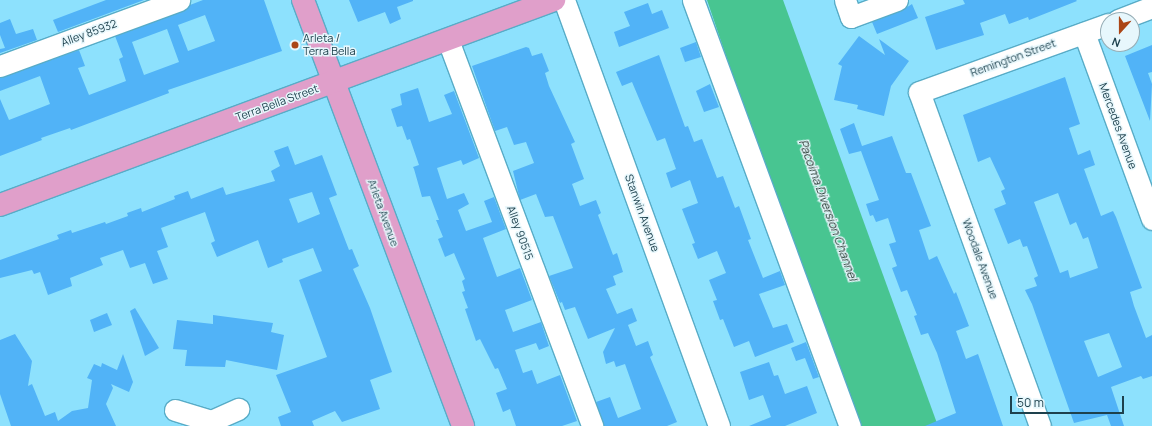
<!DOCTYPE html>
<html>
<head>
<meta charset="utf-8">
<style>
  body { margin:0 }
  #map { position:relative; width:1152px; height:426px; overflow:hidden; background:#8de1fd; font-family:Manrope,sans-serif }
  div>[style] { position:absolute }
  .water>* { inset:0; background:#48c591 }
  .building>* { inset:0; background:#51b3f7 }
  .roads { filter:drop-shadow(1px 0 #58acc7) drop-shadow(-1px 0 #58acc7) drop-shadow(0 1px #58acc7) drop-shadow(0 -1px #58acc7) }
  .minor>* { height:21px; margin:-10.5px; padding:0 10.5px; transform-origin:10.5px; border-radius:10.5px; background:#fff }
  .major>* { height:22px; margin:-11px; padding:0 11px; transform-origin:11px; border-radius:11px; background:#e09fca }
  .dots>* { width:11px; height:11px; translate:-50% -50%; box-sizing:border-box; border:2px solid #e7f7fc; border-radius:50% }
  span { translate:-50% -50%; white-space:nowrap; text-align:center; line-height:1.15; -webkit-text-stroke:3px #e7f7fc; paint-order:stroke }
  .street-label { font-size:11px; color:#1e414d }
  .poi-label { font-size:11px; color:#1e414d }
  .left { translate:0 -50%; text-align:left }
  .water-label { font-size:12px; color:#1a2f25; font-style:italic }
  .north { position:absolute; left:1100px; top:12px; width:40px; height:40px; box-sizing:border-box; background:#e7f7fc; border:1px solid #97aeb6; border-radius:50%; rotate:201deg; font-size:11px; font-weight:700; line-height:16px; text-align:center; color:#1e414d }
  .north::after { content:''; display:block; margin:auto; width:14px; height:18px; background:#ab4616; clip-path:polygon(50% 0,100% 100%,50% 72%,0 100%) }
  .scale { position:absolute; left:1010px; top:396px; width:114px; height:18px; box-sizing:border-box; border:2px solid #1e414d; border-top:0; padding-left:5px; font-size:12px; line-height:14px; white-space:nowrap; color:#1e414d; -webkit-text-stroke:3px #e7f7fc; paint-order:stroke }
</style>
</head>
<body>
<div id="map">
  <div class="water">
    <div style="clip-path:polygon(707px 0,783px 0,938px 426px,860px 426px,770px 185px)"></div>
  </div>
  <div class="building">
    <div style="clip-path:polygon(106px 0,144px 0,58px 32px,53px 20px)"></div>
    <div style="clip-path:polygon(evenodd,203px 0,264px 0,282px 51px,168px 90px,169px 93px,71px 130px,70px 128px,41px 138px,42px 140px,0 156px,0 99px,9px 120px,50px 104px,40px 76px,0 91px,0 78px,79px 50px,85px 66px,78px 68px,89px 95px,126px 81px,119px 59px,123px 57px,115px 36px,183px 11px,190px 5px,203px 0,205px 15px,215px 41px,188px 51px,178px 25px,205px 15px,203px 0,167px 29px,179px 62px,144px 75px,132px 42px,167px 29px)"></div>
    <div style="clip-path:polygon(349px 0,413px 0,413px 1px,397px 7px,401px 19px,390px 24px,385px 12px,358px 22px)"></div>
    <div style="clip-path:polygon(963px 0,1076px 0,1077px 1px,1029px 20px,1028px 17px,1009px 24px,1005px 14px,980px 23px,984px 35px,936px 50px,925px 17px,965px 4px)"></div>
    <div style="clip-path:polygon(648px 3px,652px 14px,662px 10px,669px 28px,619px 47px,614px 32px,630px 26px,624px 12px)"></div>
    <div style="clip-path:polygon(912px 4px,918px 18px,877px 34px,872px 22px,901px 11px)"></div>
    <div style="clip-path:polygon(10px 19px,16px 34px,33px 29px,37px 40px,0 53px,0 49px,5px 48px,0 35px,0 23px)"></div>
    <div style="clip-path:polygon(859px 36px,885px 55px,879px 39px,909px 61px,891px 86px,884px 116px,857px 109px,858px 105px,834px 100px,842px 66px,838px 64px)"></div>
    <div style="clip-path:polygon(696px 42px,701px 57px,685px 62px,680px 48px)"></div>
    <div style="clip-path:polygon(1152px 45px,1152px 72px,1148px 73px,1152px 84px,1150px 121px,1125px 56px)"></div>
    <div style="clip-path:polygon(526px 47px,529px 48px,532px 56px,542px 53px,549px 71px,545px 73px,549px 86px,575px 142px,571px 144px,584px 179px,572px 184px,580px 206px,596px 200px,601px 213px,598px 215px,613px 255px,617px 253px,623px 272px,613px 276px,616px 285px,606px 289px,617px 314px,632px 308px,637px 321px,628px 325px,636px 346px,648px 341px,653px 355px,650px 357px,677px 422px,667px 426px,604px 426px,596px 402px,610px 397px,618px 418px,641px 409px,625px 364px,616px 367px,614px 361px,606px 364px,603px 352px,615px 328px,588px 339px,575px 307px,565px 310px,562px 302px,560px 303px,549px 276px,573px 268px,553px 216px,545px 217px,536px 194px,520px 200px,513px 171px,534px 163px,526px 142px,514px 145px,507px 127px,495px 131px,472px 66px)"></div>
    <div style="clip-path:polygon(659px 55px,685px 127px,688px 126px,694px 142px,702px 139px,717px 178px,723px 176px,735px 208px,739px 206px,751px 239px,748px 240px,763px 278px,780px 271px,785px 285px,759px 294px,773px 328px,787px 324px,794px 342px,755px 357px,749px 341px,734px 347px,723px 319px,720px 320px,713px 301px,717px 300px,709px 280px,726px 273px,717px 251px,698px 259px,692px 244px,695px 243px,682px 209px,698px 203px,690px 180px,671px 188px,666px 173px,676px 169px,665px 138px,657px 141px,632px 82px,622px 86px,616px 72px)"></div>
    <div style="clip-path:polygon(evenodd,1065px 77px,1080px 124px,1069px 128px,1078px 155px,1090px 150px,1095px 165px,1084px 169px,1101px 216px,1113px 211px,1116px 217px,1142px 288px,1130px 292px,1134px 306px,1146px 338px,1152px 335px,1152px 376px,1143px 379px,1141px 376px,1111px 387px,1124px 426px,1111px 426px,1107px 415px,1074px 423px,1032px 304px,1025px 290px,1037px 286px,1034px 278px,1038px 276px,1027px 246px,1023px 247px,1020px 239px,1008px 244px,994px 209px,1006px 204px,1001px 191px,1005px 189px,990px 157px,978px 162px,963px 115px,1065px 77px,1058px 193px,1070px 225px,1076px 222px,1083px 239px,1088px 237px,1098px 268px,1070px 278px,1068px 270px,1060px 273px,1034px 202px,1058px 193px,1065px 77px,1109px 333px,1122px 367px,1098px 377px,1084px 341px,1109px 333px)"></div>
    <div style="clip-path:polygon(710px 84px,719px 107px,704px 112px,696px 91px)"></div>
    <div style="clip-path:polygon(418px 88px,429px 122px,452px 114px,444px 95px,454px 91px,479px 158px,463px 165px,461px 160px,437px 168px,447px 199px,464px 193px,469px 204px,458px 210px,466px 231px,492px 222px,484px 201px,494px 197px,506px 229px,483px 238px,497px 277px,520px 268px,532px 300px,505px 310px,513px 332px,541px 322px,549px 346px,539px 350px,536px 343px,515px 350px,523px 373px,532px 370px,537px 384px,560px 375px,577px 421px,562px 426px,516px 426px,510px 409px,503px 412px,496px 393px,507px 389px,498px 368px,495px 369px,480px 339px,476px 341px,465px 309px,468px 308px,462px 292px,465px 291px,462px 281px,465px 279px,454px 253px,445px 257px,438px 239px,443px 237px,436px 220px,439px 220px,430px 196px,422px 197px,414px 169px,413px 167px,419px 165px,410px 139px,407px 140px,402px 126px,397px 127px,391px 109px,402px 105px,400px 94px)"></div>
    <div style="clip-path:polygon(854px 123px,862px 146px,892px 136px,906px 173px,911px 173px,931px 226px,919px 230px,929px 260px,937px 256px,954px 294px,956px 292px,969px 326px,956px 331px,966px 359px,978px 354px,1003px 426px,925px 426px,956px 413px,937px 353px,928px 333px,921px 335px,914px 316px,917px 315px,907px 290px,901px 292px,892px 268px,897px 266px,889px 244px,896px 242px,888px 218px,876px 222px,873px 215px,870px 216px,866px 204px,879px 200px,861px 151px,849px 154px,840px 129px)"></div>
    <div style="clip-path:polygon(evenodd,288px 146px,295px 165px,322px 155px,337px 195px,329px 198px,349px 250px,352px 249px,359px 266px,353px 269px,370px 308px,392px 372px,370px 380px,380px 409px,342px 422px,335px 411px,312px 421px,314px 426px,281px 426px,278px 417px,291px 412px,276px 375px,327px 357px,299px 280px,322px 271px,313px 248px,282px 259px,283px 262px,268px 268px,258px 240px,217px 257px,211px 243px,215px 241px,205px 212px,161px 228px,168px 247px,157px 251px,168px 279px,153px 284px,145px 263px,130px 268px,123px 250px,100px 258px,103px 265px,70px 278px,72px 286px,48px 295px,40px 272px,34px 274px,32px 270px,0 278px,0 260px,59px 239px,57px 235px,71px 230px,72px 233px,105px 222px,106px 224px,128px 216px,127px 213px,141px 208px,142px 212px,175px 199px,174px 196px,188px 191px,191px 199px,223px 187px,226px 195px,275px 181px,271px 171px,280px 166px,274px 151px,288px 146px,312px 192px,320px 214px,298px 223px,289px 199px,312px 192px)"></div>
    <div style="clip-path:polygon(135px 308px,159px 348px,145px 356px,130px 311px)"></div>
    <div style="clip-path:polygon(107px 313px,112px 325px,94px 332px,90px 320px)"></div>
    <div style="clip-path:polygon(213px 315px,273px 323px,271px 332px,284px 335px,277px 370px,226px 360px,225px 367px,185px 366px,187px 350px,173px 349px,177px 320px,213px 324px)"></div>
    <div style="clip-path:polygon(15px 334px,32px 361px,28px 386px,32px 384px,45px 416px,55px 412px,58px 421px,72px 411px,88px 408px,92px 380px,87px 378px,94px 364px,101px 367px,102px 363px,117px 370px,123px 354px,133px 382px,129px 392px,111px 384px,113px 388px,106px 404px,116px 426px,11px 426px,0 394px,0 340px)"></div>
    <div style="clip-path:polygon(806px 342px,819px 377px,813px 379px,805px 358px,796px 361px,791px 348px)"></div>
    <div style="clip-path:polygon(769px 362px,774px 376px,778px 375px,785px 394px,807px 386px,817px 413px,785px 426px,749px 426px,771px 417px,763px 395px,749px 400px,740px 372px)"></div>
  </div>
  <div class="roads">
    <div class="minor">
      <div style="left:564px;top:0;width:453px;rotate:70deg"></div>
      <div style="left:693px;top:0;width:454px;rotate:69.8deg"></div>
      <div style="left:845px;top:0;width:18px;rotate:71deg"></div>
      <div style="left:851px;top:17px;width:49px;rotate:-20.3deg"></div>
      <div style="left:1118px;top:20px;width:36px;rotate:-21deg"></div>
      <div style="left:1084px;top:33px;width:198px;rotate:69.9deg"></div>
      <div style="left:448px;top:40px;width:412px;rotate:69.5deg"></div>
      <div style="left:0;top:66px;width:191px;rotate:-20.2deg"></div>
      <div style="left:175px;top:410px;width:38px;rotate:17deg"></div>
      <div style="left:211px;top:421px;width:30px;rotate:-24deg"></div>
      <div style="left:1040px;top:426px;width:355px;rotate:-109.9deg"></div>
      <div style="left:919px;top:92px;width:201px;rotate:-19.8deg"></div>
    </div>
    <div class="major">
      <div style="left:303px;top:0;width:455px;rotate:69.4deg"></div>
      <div style="left:0;top:205px;width:591px;rotate:-20.31deg"></div>
    </div>
  </div>
  <div class="dots">
    <div style="left:295px;top:45px;background:#ab4616"></div>
  </div>
  <div class="street-label">
    <span style="left:89px;top:33px;rotate:-20deg">Alley 85932</span>
    <span style="left:1013px;top:58px;rotate:-20deg">Remington Street</span>
    <span style="left:277px;top:103px;rotate:-20deg">Terra Bella Street</span>
    <span style="left:1118px;top:126px;rotate:70deg">Mercedes Avenue</span>
    <span style="left:383px;top:213px;rotate:70deg">Arleta Avenue</span>
    <span style="left:642px;top:213px;rotate:70deg">Stanwin Avenue</span>
    <span style="left:520px;top:233px;rotate:70deg">Alley 90515</span>
    <span style="left:980px;top:259px;rotate:70deg">Woodale Avenue</span>
  </div>
  <div class="poi-label">
    <span class="left" style="left:303px;top:45px">Arleta /<br>Terra Bella</span>
  </div>
  <div class="water-label">
    <span style="left:828px;top:210px;rotate:70deg">Pacoima Diversion Channel</span>
  </div>
  <div class="north">N</div>
  <div class="scale">50 m</div>
</div>
</body>
</html>
